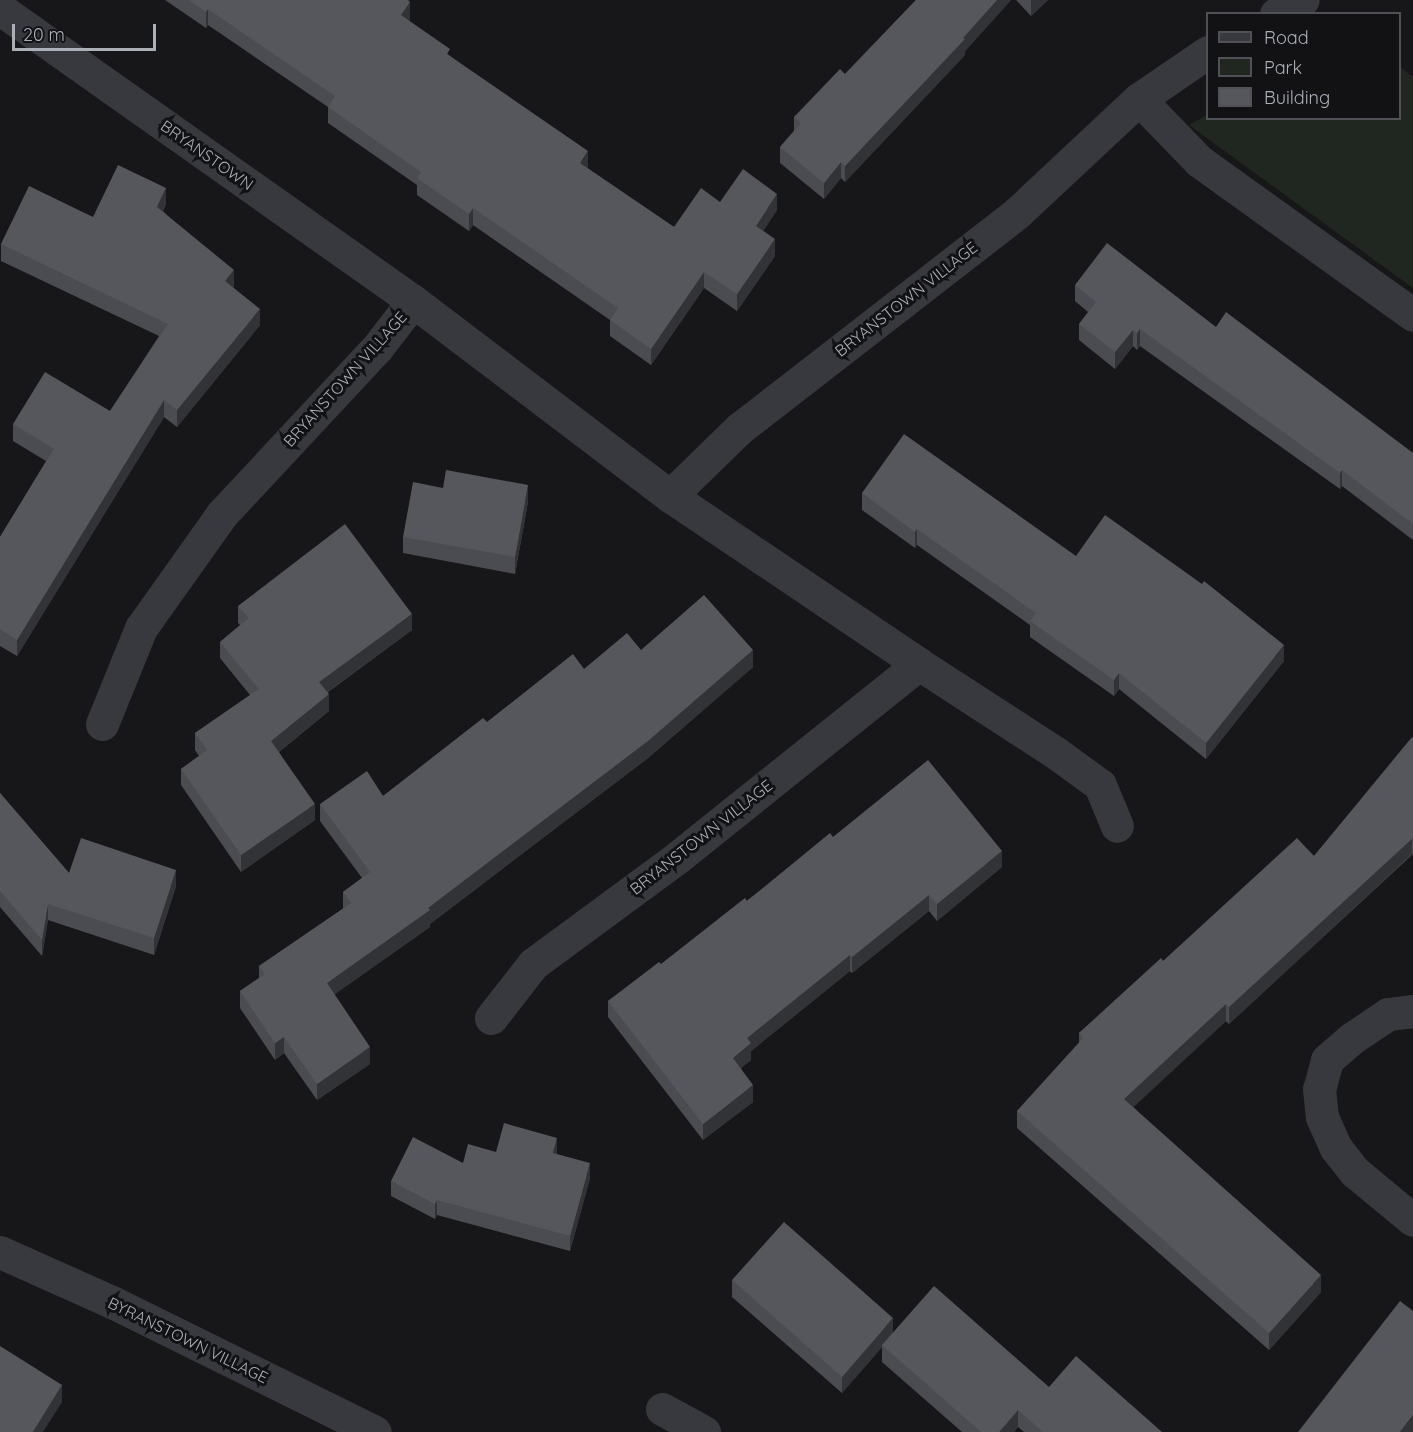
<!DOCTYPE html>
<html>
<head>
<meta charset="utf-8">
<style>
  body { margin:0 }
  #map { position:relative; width:1413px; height:1432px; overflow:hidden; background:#171719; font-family:Quicksand,sans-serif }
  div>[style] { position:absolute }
  .green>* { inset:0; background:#1f2720 }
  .minor>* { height:33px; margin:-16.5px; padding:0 16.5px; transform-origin:16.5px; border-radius:16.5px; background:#38393e }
  .wall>* { inset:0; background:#4b4c51 }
  .shaded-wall>* { inset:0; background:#323336 }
  .building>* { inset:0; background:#55575c }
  span { translate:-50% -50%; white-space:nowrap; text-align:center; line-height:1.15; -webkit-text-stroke:6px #121214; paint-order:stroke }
  .street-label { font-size:16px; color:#aaafb8 }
  .legend { position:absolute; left:1206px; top:12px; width:195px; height:108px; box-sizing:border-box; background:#121214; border:2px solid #4f5156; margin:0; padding:8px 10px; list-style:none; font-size:18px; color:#aaafb8 }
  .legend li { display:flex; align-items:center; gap:12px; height:30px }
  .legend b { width:30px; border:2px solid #4f5156 }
  .scale { position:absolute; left:12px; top:24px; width:144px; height:27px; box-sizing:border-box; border:3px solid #aaafb8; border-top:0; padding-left:8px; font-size:18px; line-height:21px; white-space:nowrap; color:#aaafb8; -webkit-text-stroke:4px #121214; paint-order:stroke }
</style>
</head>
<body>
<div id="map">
  <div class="green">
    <div style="clip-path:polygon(1400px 67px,1413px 77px,1413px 288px,1189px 125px,1207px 115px,1208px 118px,1400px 118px)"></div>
  </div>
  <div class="minor">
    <div style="left:0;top:9px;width:506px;rotate:35.26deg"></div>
    <div style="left:413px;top:301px;width:323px;rotate:37.2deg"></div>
    <div style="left:670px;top:496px;width:300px;rotate:34deg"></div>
    <div style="left:919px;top:664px;width:163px;rotate:33deg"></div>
    <div style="left:1056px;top:753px;width:54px;rotate:36deg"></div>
    <div style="left:1100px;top:785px;width:44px;rotate:67.5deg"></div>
    <div style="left:1276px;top:14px;width:30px;rotate:-28deg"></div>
    <div style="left:1139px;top:99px;width:86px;rotate:45.9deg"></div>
    <div style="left:1199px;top:161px;width:264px;rotate:35.7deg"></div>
    <div style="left:670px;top:496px;width:98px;rotate:-44.2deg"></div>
    <div style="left:740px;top:428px;width:351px;rotate:-37.8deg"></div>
    <div style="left:1017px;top:213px;width:167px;rotate:-43.1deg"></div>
    <div style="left:1139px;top:99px;width:83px;rotate:-34.3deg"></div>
    <div style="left:102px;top:724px;width:104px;rotate:-67.9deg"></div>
    <div style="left:141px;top:628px;width:140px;rotate:-54.6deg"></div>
    <div style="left:222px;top:514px;width:227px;rotate:-47deg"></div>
    <div style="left:377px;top:348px;width:59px;rotate:-52.5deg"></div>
    <div style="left:1413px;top:1011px;width:25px;rotate:173deg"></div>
    <div style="left:1388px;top:1014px;width:45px;rotate:146deg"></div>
    <div style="left:1351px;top:1039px;width:32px;rotate:139deg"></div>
    <div style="left:1327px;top:1060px;width:30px;rotate:105deg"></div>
    <div style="left:1319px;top:1089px;width:28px;rotate:84deg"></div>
    <div style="left:1322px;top:1117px;width:34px;rotate:66deg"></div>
    <div style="left:1336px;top:1148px;width:31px;rotate:52deg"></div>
    <div style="left:1355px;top:1172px;width:75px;rotate:39.6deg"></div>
    <div style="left:491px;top:1018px;width:68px;rotate:-52.1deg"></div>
    <div style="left:533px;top:964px;width:180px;rotate:-36.4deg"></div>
    <div style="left:678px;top:857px;width:309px;rotate:-38.7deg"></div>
    <div style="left:0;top:1252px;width:123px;rotate:24.1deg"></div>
    <div style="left:112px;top:1302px;width:293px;rotate:26.3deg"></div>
    <div style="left:662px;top:1409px;width:48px;rotate:28.7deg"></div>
  </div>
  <div class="wall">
    <div style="clip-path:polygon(165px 0,408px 0,410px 19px,409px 21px,450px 56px,588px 167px,587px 168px,674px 227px,720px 202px,777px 210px,763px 231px,775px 256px,737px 311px,704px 288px,651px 365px,610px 336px,610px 320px,473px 225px,469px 231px,417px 195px,417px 185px,328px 123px,328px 107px,208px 25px,206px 28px)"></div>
    <div style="clip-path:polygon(916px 0,1011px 0,965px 51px,965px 55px,845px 182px,841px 178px,824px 199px,780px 163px,780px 147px,794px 131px,794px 117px,845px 74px)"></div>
    <div style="clip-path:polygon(1016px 0,1048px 0,1031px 16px)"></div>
    <div style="clip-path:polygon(166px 204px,163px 211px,234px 286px,233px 288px,260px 325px,177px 427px,164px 417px,17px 656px,0 646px,0 537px,46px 461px,13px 441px,13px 424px,110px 411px,159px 336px,1px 261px,1px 244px,93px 217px)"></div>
    <div style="clip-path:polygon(1075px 285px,1216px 327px,1413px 453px,1413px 540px,1342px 486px,1340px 489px,1140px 346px,1137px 350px,1133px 346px,1115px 369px,1079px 340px,1079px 324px,1088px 312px,1075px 301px)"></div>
    <div style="clip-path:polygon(443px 488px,528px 502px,515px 574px,403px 553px,403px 537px)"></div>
    <div style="clip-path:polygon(862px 493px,1076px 556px,1284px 661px,1206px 759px,1119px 689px,1114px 696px,1030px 637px,1030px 625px,917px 545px,915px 548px,862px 510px)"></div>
    <div style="clip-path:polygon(238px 606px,412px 630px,328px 692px,329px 711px,279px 752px,315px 820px,241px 872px,181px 785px,181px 769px,199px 756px,195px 750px,195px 733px,250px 695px,220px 658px,220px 642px,240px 625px,238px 623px)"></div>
    <div style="clip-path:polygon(641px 650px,753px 667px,648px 758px,430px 924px,430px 927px,334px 994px,370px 1064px,317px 1100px,284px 1053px,275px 1060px,240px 1008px,240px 991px,259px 978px,259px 966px,343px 909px,343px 892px,362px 878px,320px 821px,320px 804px,383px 796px,487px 722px,584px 669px)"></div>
    <div style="clip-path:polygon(1413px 738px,1413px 854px,1229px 1024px,1226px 1021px,1133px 1107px,1321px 1292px,1269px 1350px,1017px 1128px,1017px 1111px,1079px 1043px,1079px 1033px,1163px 961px,1314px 856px)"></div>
    <div style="clip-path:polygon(0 793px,69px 873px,176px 886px,154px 955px,48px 920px,42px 956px,0 907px)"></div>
    <div style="clip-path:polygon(833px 837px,1002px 867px,937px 921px,929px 911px,852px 973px,850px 971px,751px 1051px,751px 1060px,741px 1068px,753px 1102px,703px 1140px,608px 1017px,608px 1001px,661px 964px)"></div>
    <div style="clip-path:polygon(496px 1152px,557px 1153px,556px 1154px,590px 1178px,570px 1251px,437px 1215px,435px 1219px,391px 1196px,391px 1181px,463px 1163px)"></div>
    <div style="clip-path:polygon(732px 1280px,893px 1333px,1049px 1387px,1162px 1432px,1024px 1432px,1018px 1427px,1014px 1432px,962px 1432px,882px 1362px,882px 1347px,842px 1393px,732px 1297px)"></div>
  </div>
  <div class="shaded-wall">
    <div style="clip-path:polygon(997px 0,1011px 0,965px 51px,965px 55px,845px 182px,845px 166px)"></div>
    <div style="clip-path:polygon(1031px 0,1048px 0,1031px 16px)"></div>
    <div style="clip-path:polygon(410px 2px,410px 19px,401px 32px,401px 15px)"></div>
    <div style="clip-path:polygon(208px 9px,208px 25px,206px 28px,206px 12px)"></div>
    <div style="clip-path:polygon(588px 151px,588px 167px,580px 180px,580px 163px)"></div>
    <div style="clip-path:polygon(841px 162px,841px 178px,824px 199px,824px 183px)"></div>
    <div style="clip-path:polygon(166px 188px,166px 204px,157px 223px,157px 207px)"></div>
    <div style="clip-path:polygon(777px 194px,777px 210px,756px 242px,756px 226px)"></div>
    <div style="clip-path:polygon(473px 208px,473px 225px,469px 231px,469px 214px)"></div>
    <div style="clip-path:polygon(775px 239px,775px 256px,737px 311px,737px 294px)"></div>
    <div style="clip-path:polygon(234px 270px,234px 286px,225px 298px,225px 281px)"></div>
    <div style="clip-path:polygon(704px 272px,704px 288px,651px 365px,651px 349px)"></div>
    <div style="clip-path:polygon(260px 309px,260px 325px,177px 427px,177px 410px)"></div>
    <div style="clip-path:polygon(1140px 329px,1140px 346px,1137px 350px,1137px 333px)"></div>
    <div style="clip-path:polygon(1133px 330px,1133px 346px,1115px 369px,1115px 352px)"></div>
    <div style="clip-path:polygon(164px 400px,164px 417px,17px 656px,17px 640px)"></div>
    <div style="clip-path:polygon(1342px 470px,1342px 486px,1340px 489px,1340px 473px)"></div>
    <div style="clip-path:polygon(528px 485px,528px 502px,515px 574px,515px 557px)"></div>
    <div style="clip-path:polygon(917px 529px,917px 545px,915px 548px,915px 532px)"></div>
    <div style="clip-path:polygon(412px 614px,412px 630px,319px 698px,319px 682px)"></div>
    <div style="clip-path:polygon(1284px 645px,1284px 661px,1206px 759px,1206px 743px)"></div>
    <div style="clip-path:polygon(753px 650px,753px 667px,648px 758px,430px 924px,430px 927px,327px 1000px,327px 983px,428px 908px)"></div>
    <div style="clip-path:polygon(1119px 673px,1119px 689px,1114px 696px,1114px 680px)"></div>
    <div style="clip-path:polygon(329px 694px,329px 711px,271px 758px,271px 741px)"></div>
    <div style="clip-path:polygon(315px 804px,315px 820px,241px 872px,241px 855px)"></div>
    <div style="clip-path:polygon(1412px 837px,1412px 854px,1229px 1024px,1229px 1007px)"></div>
    <div style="clip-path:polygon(1002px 851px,1002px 867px,937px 921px,937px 904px)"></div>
    <div style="clip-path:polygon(176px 870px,176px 886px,154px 955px,154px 938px)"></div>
    <div style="clip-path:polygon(929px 895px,929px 911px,852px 973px,852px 957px)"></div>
    <div style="clip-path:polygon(48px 904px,48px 920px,42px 956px,42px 940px)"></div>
    <div style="clip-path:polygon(850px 955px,850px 971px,751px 1051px,751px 1060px,733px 1074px,733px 1058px,747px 1038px)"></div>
    <div style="clip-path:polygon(1226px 1004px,1226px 1021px,1124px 1116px,1124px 1099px)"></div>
    <div style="clip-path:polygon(284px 1037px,284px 1053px,275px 1060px,275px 1043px)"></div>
    <div style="clip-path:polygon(370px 1047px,370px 1064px,317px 1100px,317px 1084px)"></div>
    <div style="clip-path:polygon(753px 1085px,753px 1102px,703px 1140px,703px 1124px)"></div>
    <div style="clip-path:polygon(557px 1138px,557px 1153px,553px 1168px,553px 1153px)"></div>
    <div style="clip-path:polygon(590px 1163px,590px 1178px,570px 1251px,570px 1236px)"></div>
    <div style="clip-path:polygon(437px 1200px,437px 1215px,435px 1219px,435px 1204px)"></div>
    <div style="clip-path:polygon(1321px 1275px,1321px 1292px,1269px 1350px,1269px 1333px)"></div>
    <div style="clip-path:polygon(893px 1318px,893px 1335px,882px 1345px,882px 1347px,842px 1393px,842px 1377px)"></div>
    <div style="clip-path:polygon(62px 1385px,62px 1402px,43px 1432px,33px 1432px)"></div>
    <div style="clip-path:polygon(1018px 1410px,1018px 1427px,1014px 1432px,999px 1432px)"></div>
    <div style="clip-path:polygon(1413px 1415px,1413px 1432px,1400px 1432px)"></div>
  </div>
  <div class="building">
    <div style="clip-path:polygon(189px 0,408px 0,410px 2px,401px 15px,450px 49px,447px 54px,588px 151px,580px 163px,674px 227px,701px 188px,720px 202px,743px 169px,777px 194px,756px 226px,775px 239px,737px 294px,704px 272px,651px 349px,610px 320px,618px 308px,473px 208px,469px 214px,417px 178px,421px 172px,328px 107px,335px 96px,208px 9px,206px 12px)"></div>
    <div style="clip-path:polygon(916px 0,997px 0,963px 38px,965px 39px,845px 166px,841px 162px,824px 183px,780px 147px,801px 123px,794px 117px,840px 69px,845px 74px)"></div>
    <div style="clip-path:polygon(118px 165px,166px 188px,157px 207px,234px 270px,225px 281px,260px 309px,177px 410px,164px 400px,17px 640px,0 629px,0 537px,54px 449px,13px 424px,45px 372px,110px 411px,168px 324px,1px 244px,29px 186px,93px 217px)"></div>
    <div style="clip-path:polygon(1107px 243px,1216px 327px,1226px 312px,1413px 453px,1413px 524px,1342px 470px,1340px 473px,1140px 329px,1137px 333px,1133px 330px,1115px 352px,1079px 324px,1096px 302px,1075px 285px)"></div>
    <div style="clip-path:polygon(904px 434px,1076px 556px,1105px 515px,1202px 584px,1204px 581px,1284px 645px,1206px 743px,1119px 673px,1114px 680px,1030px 621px,1036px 613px,917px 529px,915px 532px,862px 493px)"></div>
    <div style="clip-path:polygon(446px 470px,528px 485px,515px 557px,403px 537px,413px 482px,443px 488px)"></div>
    <div style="clip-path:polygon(345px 524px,412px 614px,319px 682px,329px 694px,271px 741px,315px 804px,241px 855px,181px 769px,207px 750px,195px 733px,259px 689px,220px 642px,249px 618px,238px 606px)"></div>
    <div style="clip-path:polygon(704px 595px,753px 650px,648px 741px,428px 908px,430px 910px,327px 983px,370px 1047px,317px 1084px,284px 1037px,275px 1043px,240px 991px,265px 974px,259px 966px,351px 903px,343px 892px,370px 872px,320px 804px,367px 771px,383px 796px,483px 718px,487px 722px,573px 654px,584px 669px,627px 633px,641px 650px)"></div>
    <div style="clip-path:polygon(1412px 737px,1413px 738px,1413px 838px,1229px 1007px,1226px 1004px,1124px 1099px,1321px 1275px,1269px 1333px,1017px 1111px,1083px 1038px,1079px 1033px,1161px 958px,1163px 961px,1297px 838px,1314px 856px)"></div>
    <div style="clip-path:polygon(928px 760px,1002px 851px,937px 904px,929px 895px,852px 957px,850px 955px,747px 1038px,751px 1043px,733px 1058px,753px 1085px,703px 1124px,608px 1001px,659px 962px,661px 964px,745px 898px,747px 901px,830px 833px,833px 837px)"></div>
    <div style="clip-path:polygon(0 793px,69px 873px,81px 838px,176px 870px,154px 938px,48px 904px,42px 940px,0 891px)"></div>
    <div style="clip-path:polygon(504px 1123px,557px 1138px,553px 1153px,590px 1163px,570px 1236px,437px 1200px,435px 1204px,391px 1181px,413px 1137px,463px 1163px,468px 1144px,496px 1152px)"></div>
    <div style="clip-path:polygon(784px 1222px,893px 1318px,842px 1377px,732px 1280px)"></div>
    <div style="clip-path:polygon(934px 1286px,1049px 1387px,1076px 1356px,1162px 1432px,1043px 1432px,1018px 1410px,999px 1432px,981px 1432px,882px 1345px)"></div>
    <div style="clip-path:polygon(1400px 1301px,1413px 1311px,1413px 1415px,1400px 1432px,1298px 1432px)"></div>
    <div style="clip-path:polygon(0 1346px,62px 1385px,33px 1432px,0 1432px)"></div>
  </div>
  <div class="street-label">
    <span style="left:207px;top:155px;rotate:35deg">BRYANSTOWN</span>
    <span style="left:906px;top:299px;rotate:-38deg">BRYANSTOWN VILLAGE</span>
    <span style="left:345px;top:379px;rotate:-48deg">BRYANSTOWN VILLAGE</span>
    <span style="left:701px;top:837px;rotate:-38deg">BRYANSTOWN VILLAGE</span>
    <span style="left:188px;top:1340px;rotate:26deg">BYRANSTOWN VILLAGE</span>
  </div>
  <ul class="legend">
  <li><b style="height:8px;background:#38393e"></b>Road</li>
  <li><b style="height:16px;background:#1f2720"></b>Park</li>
  <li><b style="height:16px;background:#55575c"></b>Building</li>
  </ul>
  <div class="scale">20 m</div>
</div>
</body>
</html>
